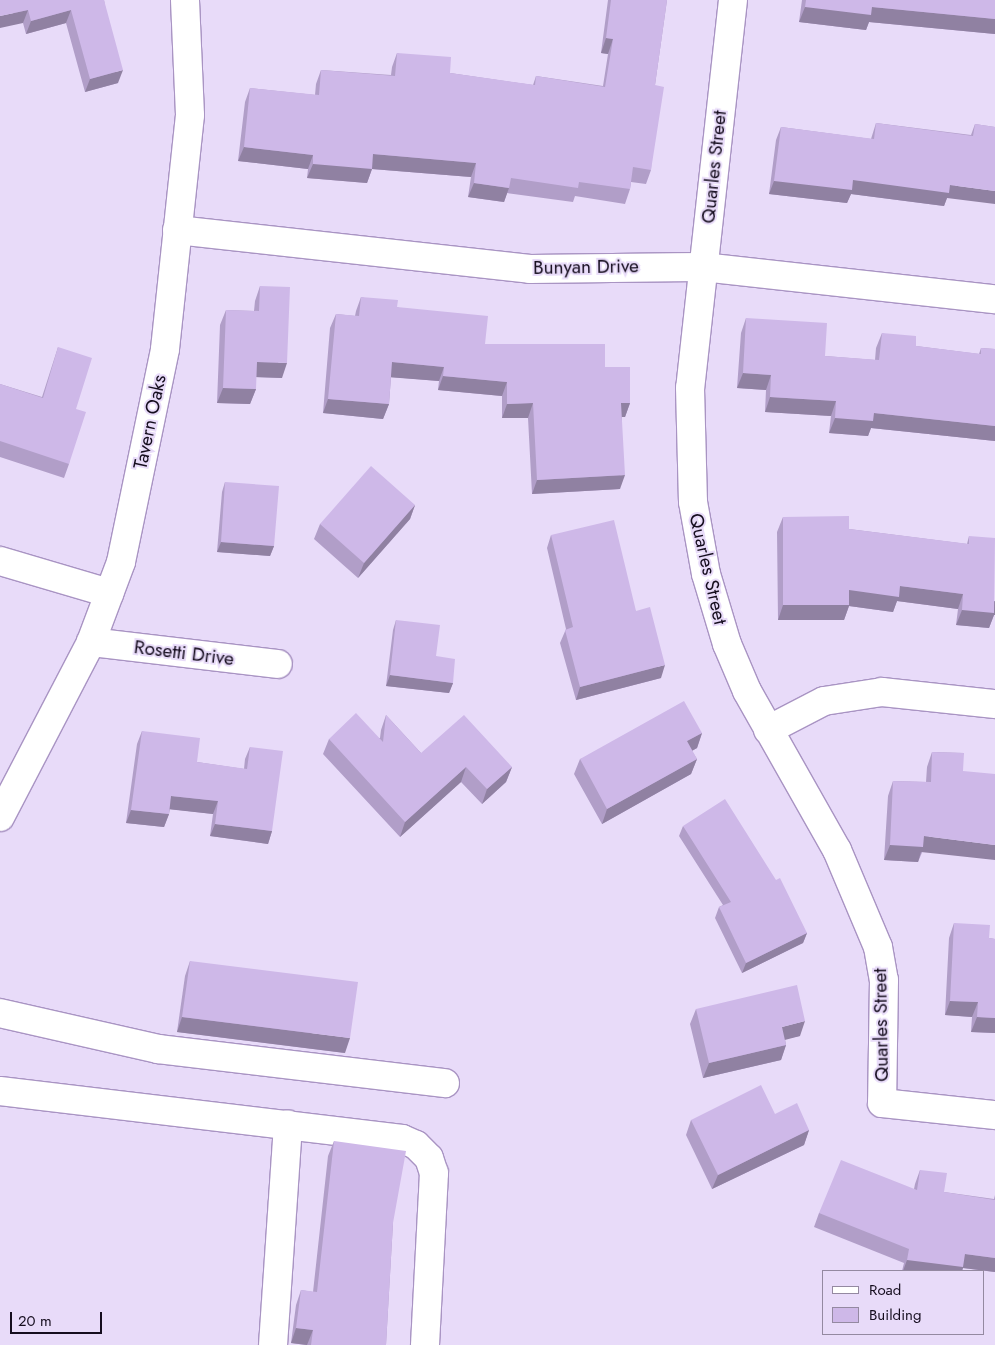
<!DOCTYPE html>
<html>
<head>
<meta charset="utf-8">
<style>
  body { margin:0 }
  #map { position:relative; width:995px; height:1345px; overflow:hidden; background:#e8dbf9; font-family:Jost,sans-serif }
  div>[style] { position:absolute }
  .roads { filter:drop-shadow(1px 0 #a994c3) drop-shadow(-1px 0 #a994c3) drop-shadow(0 1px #a994c3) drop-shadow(0 -1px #a994c3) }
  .minor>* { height:28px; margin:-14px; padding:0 14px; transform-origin:14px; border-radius:14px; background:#fff }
  .wall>* { inset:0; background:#b19ec8 }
  .shaded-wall>* { inset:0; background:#9081a2 }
  .building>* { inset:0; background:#ceb8e8 }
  span { translate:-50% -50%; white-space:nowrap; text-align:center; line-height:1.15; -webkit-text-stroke:4px #e8dbf9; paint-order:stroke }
  .street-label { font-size:19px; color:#150d1e }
  .legend { position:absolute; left:822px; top:1270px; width:162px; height:65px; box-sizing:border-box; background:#e8dbf9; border:1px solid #9489a1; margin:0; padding:6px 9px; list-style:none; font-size:15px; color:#150d1e }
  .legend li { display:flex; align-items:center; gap:10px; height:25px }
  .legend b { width:25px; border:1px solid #9489a1 }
  .scale { position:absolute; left:10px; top:1312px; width:92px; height:22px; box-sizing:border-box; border:2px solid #150d1e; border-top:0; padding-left:6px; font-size:15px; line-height:18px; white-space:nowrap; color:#150d1e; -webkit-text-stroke:4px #e8dbf9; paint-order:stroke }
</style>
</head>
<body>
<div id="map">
  <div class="roads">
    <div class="minor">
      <div style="left:733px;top:0;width:390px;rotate:96.3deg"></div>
      <div style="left:690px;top:388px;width:114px;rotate:88.5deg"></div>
      <div style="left:693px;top:502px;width:73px;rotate:79.8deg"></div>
      <div style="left:706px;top:574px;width:73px;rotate:73.3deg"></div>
      <div style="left:727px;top:644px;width:51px;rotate:66.9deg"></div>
      <div style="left:747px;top:691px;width:183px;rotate:60.5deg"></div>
      <div style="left:837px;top:850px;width:105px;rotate:67.1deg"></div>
      <div style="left:878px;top:947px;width:34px;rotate:80deg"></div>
      <div style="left:884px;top:980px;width:123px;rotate:90.9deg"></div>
      <div style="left:882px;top:1103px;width:114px;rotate:6.1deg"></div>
      <div style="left:177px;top:230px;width:355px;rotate:6.3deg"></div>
      <div style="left:530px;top:269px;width:173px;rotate:-0.7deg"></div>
      <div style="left:703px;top:267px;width:294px;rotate:6.3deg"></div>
      <div style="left:0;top:561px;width:114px;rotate:16.4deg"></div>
      <div style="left:91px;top:642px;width:188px;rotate:6.7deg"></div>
      <div style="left:768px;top:730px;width:63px;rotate:-27.4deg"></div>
      <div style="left:824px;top:701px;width:59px;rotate:-8.8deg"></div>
      <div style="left:882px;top:692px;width:114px;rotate:6.1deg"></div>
      <div style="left:0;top:817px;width:197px;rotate:-62.5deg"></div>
      <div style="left:91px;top:642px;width:85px;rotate:-69.4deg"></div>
      <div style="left:121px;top:562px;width:217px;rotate:-78.3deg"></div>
      <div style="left:165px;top:349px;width:235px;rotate:-83.9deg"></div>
      <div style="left:190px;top:115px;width:115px;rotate:-92.5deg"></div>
      <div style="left:0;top:1013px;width:162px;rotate:12.8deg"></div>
      <div style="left:158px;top:1049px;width:289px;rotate:6.8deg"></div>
      <div style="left:0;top:1091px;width:405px;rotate:6.8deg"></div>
      <div style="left:402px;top:1139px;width:15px;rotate:23deg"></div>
      <div style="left:416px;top:1145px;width:18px;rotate:45deg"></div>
      <div style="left:429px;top:1158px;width:16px;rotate:72deg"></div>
      <div style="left:434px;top:1173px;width:172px;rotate:93deg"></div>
      <div style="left:273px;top:1345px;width:221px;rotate:-86.1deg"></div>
    </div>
  </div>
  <div class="wall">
    <div style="clip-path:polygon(0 0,104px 0,118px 83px,85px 92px,66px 23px,26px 34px,23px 23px)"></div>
    <div style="clip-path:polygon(608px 0,667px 0,655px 85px,651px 170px,646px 184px,631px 182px,630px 189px,625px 204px,575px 196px,573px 202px,507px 193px,504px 202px,468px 197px,471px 177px,372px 169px,367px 183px,307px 178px,308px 169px,238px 161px,245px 102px,250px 88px,315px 95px,316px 84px,321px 70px,391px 75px,392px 67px,397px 53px,450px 73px,533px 85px,536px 76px,603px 86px,608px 54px,601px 53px)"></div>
    <div style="clip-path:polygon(802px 0,995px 0,995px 34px,869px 22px,866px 30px,799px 22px)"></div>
    <div style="clip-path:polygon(876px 123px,971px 135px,975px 124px,995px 127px,947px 198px,944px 206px,851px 194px,847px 203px,769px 194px,776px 140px,781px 127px,871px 139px)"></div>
    <div style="clip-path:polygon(260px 286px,282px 378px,256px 377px,256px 389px,250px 404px,217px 403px,220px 325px,226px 310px,254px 311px,255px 301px)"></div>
    <div style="clip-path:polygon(361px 297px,397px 307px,485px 344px,605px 367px,630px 403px,625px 417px,622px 417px,620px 489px,532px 494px,528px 418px,502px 418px,502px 396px,438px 390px,439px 381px,391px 377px,389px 404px,383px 419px,323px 413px,330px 328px,336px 314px,355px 316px,356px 311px)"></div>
    <div style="clip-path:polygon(746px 318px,825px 356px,875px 360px,876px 348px,882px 333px,916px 346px,979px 354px,981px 348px,995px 349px,995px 441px,871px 428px,868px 436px,829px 433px,831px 416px,765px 412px,766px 390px,737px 388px,741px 333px)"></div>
    <div style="clip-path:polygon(58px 347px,76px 409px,69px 464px,64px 478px,0 457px,0 384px,42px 397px)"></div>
    <div style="clip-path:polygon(225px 482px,274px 546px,270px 556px,217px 552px,222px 492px)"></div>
    <div style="clip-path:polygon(415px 505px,410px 519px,358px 578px,314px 539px,320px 524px)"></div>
    <div style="clip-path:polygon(783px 517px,849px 529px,967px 544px,969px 536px,994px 615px,989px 628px,956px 625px,958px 609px,897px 601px,893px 612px,849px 606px,844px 620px,778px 620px,777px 532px)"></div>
    <div style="clip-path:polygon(551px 535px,636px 611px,661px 678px,576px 700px,560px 643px,566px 629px,547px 548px)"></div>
    <div style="clip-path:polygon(396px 620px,436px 656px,453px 683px,449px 693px,386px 686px,393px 630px)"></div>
    <div style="clip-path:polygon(386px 715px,421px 753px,512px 767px,506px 782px,482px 804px,461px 782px,400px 837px,323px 754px,329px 739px,380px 738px,381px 730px)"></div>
    <div style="clip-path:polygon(142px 731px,197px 762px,244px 769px,245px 759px,250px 747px,272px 831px,268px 844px,210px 836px,213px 814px,170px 809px,169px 814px,164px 827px,126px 823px,137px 744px)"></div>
    <div style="clip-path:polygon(702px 733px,697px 748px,692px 751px,697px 759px,691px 774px,602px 824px,574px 774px,580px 759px)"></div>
    <div style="clip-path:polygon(932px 752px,964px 753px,918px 862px,884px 860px,888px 796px,893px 781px,926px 782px,927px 767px)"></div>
    <div style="clip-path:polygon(683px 826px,807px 933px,803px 943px,742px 973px,715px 918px,719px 907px,723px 905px,679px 836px)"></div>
    <div style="clip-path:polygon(954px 923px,989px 938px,995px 939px,995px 1033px,971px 1032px,972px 1017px,945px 1015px,949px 938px)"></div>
    <div style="clip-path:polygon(190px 961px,345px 1053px,177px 1032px,185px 976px)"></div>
    <div style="clip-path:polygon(696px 1009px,800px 1036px,785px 1039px,786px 1045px,781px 1060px,703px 1078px,690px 1024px)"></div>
    <div style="clip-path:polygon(691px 1120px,809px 1130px,804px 1145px,712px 1189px,686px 1135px)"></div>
    <div style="clip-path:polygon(334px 1141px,393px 1223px,386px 1345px,306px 1345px,291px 1343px,296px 1305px,301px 1290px,313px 1292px,328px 1156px)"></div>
    <div style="clip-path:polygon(920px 1170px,944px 1192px,994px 1199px,995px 1195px,995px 1272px,963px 1268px,962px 1271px,902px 1271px,904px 1263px,814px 1227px,819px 1213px,914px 1189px,915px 1184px)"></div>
  </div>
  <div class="shaded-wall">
    <div style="clip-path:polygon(805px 7px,872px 7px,995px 19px,995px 34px,869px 22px,866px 30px,799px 22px)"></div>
    <div style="clip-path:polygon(28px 10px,23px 23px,0 28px,0 16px)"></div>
    <div style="clip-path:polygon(71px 10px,66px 23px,26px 34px,31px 21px)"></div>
    <div style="clip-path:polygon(606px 38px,613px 39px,608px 54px,601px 53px)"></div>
    <div style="clip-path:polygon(123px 70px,118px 83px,85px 92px,90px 79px)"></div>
    <div style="clip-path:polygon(244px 147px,313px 155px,308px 169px,238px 161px)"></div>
    <div style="clip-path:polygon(373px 154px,476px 163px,471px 177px,372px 169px,367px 183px,307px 178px,313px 164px)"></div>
    <div style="clip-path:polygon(853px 180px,950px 185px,995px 191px,995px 204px,947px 198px,944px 206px,851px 194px,847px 203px,769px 194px,774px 181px)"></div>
    <div style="clip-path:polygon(474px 183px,509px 188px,504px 202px,468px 197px)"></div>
    <div style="clip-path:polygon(257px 362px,287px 363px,282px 378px,251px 377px)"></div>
    <div style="clip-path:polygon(392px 362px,444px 367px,439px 381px,387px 377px)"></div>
    <div style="clip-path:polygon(743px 373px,771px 375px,766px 390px,737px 388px)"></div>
    <div style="clip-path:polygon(443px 376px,507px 382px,502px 396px,438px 390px)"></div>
    <div style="clip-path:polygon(223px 388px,256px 389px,250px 404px,217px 403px)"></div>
    <div style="clip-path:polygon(770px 397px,836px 401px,831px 416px,765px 412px)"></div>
    <div style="clip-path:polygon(328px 399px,389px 404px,383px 419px,323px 413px)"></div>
    <div style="clip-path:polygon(533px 403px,528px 418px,502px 418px,507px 404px)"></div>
    <div style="clip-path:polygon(621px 403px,630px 403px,625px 417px,616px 417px)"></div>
    <div style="clip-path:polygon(874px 413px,995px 426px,995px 441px,871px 428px,868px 436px,829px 433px,835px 418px)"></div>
    <div style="clip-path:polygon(625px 475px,620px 489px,532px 494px,537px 480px)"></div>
    <div style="clip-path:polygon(415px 505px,410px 519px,358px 578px,364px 563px)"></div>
    <div style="clip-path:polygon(221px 542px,274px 546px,270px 556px,217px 552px)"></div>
    <div style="clip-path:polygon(900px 586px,963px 594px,958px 609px,897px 601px,893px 612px,849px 606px,844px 620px,778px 620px,783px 605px,849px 590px)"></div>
    <div style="clip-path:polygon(995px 601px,995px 615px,994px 615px,989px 628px,956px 625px,962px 610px)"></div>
    <div style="clip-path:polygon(665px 665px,661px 678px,576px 700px,580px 687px)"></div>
    <div style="clip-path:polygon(390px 675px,453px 683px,449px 693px,386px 686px)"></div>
    <div style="clip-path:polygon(702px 733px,697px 748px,682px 756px,687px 741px)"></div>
    <div style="clip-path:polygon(697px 759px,691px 774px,602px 824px,607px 809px)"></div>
    <div style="clip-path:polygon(466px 767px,461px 782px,400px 837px,405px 822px)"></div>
    <div style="clip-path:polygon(512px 767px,506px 782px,482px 804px,487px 789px)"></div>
    <div style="clip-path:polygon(171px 796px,218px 801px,213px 814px,167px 809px)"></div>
    <div style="clip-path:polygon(131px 810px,169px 814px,164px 827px,126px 823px)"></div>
    <div style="clip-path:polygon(215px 824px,272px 831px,268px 844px,210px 836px)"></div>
    <div style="clip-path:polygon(924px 836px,995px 845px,995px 860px,921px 852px,918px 862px,884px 860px,890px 845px)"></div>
    <div style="clip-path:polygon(807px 933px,803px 943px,742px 973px,746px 963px)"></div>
    <div style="clip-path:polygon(950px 1001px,978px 1002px,972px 1017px,945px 1015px)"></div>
    <div style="clip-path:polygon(182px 1017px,350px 1038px,345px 1053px,177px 1032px)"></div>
    <div style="clip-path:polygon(977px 1017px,995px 1018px,995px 1033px,971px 1032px)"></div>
    <div style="clip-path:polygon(805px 1021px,800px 1036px,777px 1042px,782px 1027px)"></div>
    <div style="clip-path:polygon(786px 1045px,781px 1060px,703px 1078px,709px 1063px)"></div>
    <div style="clip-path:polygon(809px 1130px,804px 1145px,712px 1189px,718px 1175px)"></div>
    <div style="clip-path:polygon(965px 1254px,995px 1258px,995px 1272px,963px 1268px,962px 1271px,903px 1271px,907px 1260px)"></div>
    <div style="clip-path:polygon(296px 1328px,313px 1330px,307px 1345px,291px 1343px)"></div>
  </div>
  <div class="building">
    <div style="clip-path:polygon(0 0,104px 0,123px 70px,90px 79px,71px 10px,31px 21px,28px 10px,0 16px)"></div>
    <div style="clip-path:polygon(611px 0,667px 0,655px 85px,664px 87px,651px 170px,633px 167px,630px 189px,579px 182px,578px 188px,511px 178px,509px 188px,474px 183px,476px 163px,373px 154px,372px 169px,313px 164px,313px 155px,244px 147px,250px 88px,319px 95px,321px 70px,395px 76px,397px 53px,451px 57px,450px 73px,535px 85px,536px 76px,605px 87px,613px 39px,606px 38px)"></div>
    <div style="clip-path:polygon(806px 0,995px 0,995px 19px,872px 7px,871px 15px,805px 7px)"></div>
    <div style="clip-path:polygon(876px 123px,973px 136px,975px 124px,995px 127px,995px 191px,950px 185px,949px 193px,853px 180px,852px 190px,774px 181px,781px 127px,874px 139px)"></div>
    <div style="clip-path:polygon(260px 286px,290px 287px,287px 363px,257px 362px,256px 389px,223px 388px,226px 310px,259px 311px)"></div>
    <div style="clip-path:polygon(361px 297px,398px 300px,397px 307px,488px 316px,485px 344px,605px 344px,605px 367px,630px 367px,630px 403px,621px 403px,625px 475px,537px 480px,533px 403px,507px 404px,507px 382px,443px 376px,444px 367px,392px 362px,389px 404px,328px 399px,336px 314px,359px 316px)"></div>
    <div style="clip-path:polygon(746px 318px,827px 323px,825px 356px,879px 360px,882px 333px,916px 336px,916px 346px,981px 354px,981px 348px,995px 349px,995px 426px,874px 413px,873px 421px,835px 418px,836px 401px,770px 397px,771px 375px,743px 373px)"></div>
    <div style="clip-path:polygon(58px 347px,92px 358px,76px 409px,86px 412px,69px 464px,0 441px,0 384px,43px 398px)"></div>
    <div style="clip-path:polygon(371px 466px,415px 505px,364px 563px,320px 524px)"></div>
    <div style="clip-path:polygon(225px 482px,279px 486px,274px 546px,221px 542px)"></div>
    <div style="clip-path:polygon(849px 516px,849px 529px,969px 544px,969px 536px,995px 538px,994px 613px,962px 610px,963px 594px,900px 586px,899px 597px,849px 590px,849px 605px,783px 605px,783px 517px)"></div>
    <div style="clip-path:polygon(614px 520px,636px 611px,650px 607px,665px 665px,580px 687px,565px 630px,573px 627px,551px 535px)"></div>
    <div style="clip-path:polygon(396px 620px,440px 625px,436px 656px,455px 659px,453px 683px,390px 675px)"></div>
    <div style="clip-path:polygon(684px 701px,702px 733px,687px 741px,697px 759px,607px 809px,580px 759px)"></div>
    <div style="clip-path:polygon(356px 713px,383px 742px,386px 715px,421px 753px,464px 715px,512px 767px,487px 789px,466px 767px,405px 822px,329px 739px)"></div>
    <div style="clip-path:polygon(142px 731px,200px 738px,197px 762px,247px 769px,250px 747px,283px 751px,272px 831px,215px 824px,218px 801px,171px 796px,169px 814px,131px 810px)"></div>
    <div style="clip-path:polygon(932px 752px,964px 753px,963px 771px,995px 774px,995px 845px,924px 836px,923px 847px,890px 845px,893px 781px,931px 782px)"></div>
    <div style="clip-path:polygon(725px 799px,776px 880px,780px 878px,807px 933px,746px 963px,719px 907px,731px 902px,683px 826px)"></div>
    <div style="clip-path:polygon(954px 923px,990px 925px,989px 938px,995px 939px,995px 1018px,977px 1017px,978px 1002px,950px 1001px)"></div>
    <div style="clip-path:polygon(190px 961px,358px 982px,350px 1038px,182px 1017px)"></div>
    <div style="clip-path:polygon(797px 985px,805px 1021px,782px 1027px,786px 1045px,709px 1063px,696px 1009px)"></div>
    <div style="clip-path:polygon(761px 1085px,775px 1114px,797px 1103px,809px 1130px,718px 1175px,691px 1120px)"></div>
    <div style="clip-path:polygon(334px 1141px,406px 1151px,393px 1223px,386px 1345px,311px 1345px,313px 1330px,296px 1328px,301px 1290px,317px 1292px)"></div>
    <div style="clip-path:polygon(841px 1160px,917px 1190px,920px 1170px,947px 1173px,944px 1192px,995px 1200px,995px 1258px,965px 1254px,963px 1267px,907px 1260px,909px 1249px,819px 1213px)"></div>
  </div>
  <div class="street-label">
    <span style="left:714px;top:167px;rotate:-84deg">Quarles Street</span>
    <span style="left:586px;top:267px;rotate:-1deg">Bunyan Drive</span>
    <span style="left:150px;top:422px;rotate:-78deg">Tavern Oaks</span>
    <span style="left:708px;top:569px;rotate:77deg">Quarles Street</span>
    <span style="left:184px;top:653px;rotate:7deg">Rosetti Drive</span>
    <span style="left:881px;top:1025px;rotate:-91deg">Quarles Street</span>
  </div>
  <ul class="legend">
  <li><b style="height:6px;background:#fff"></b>Road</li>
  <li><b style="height:14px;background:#ceb8e8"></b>Building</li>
  </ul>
  <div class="scale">20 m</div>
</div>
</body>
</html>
